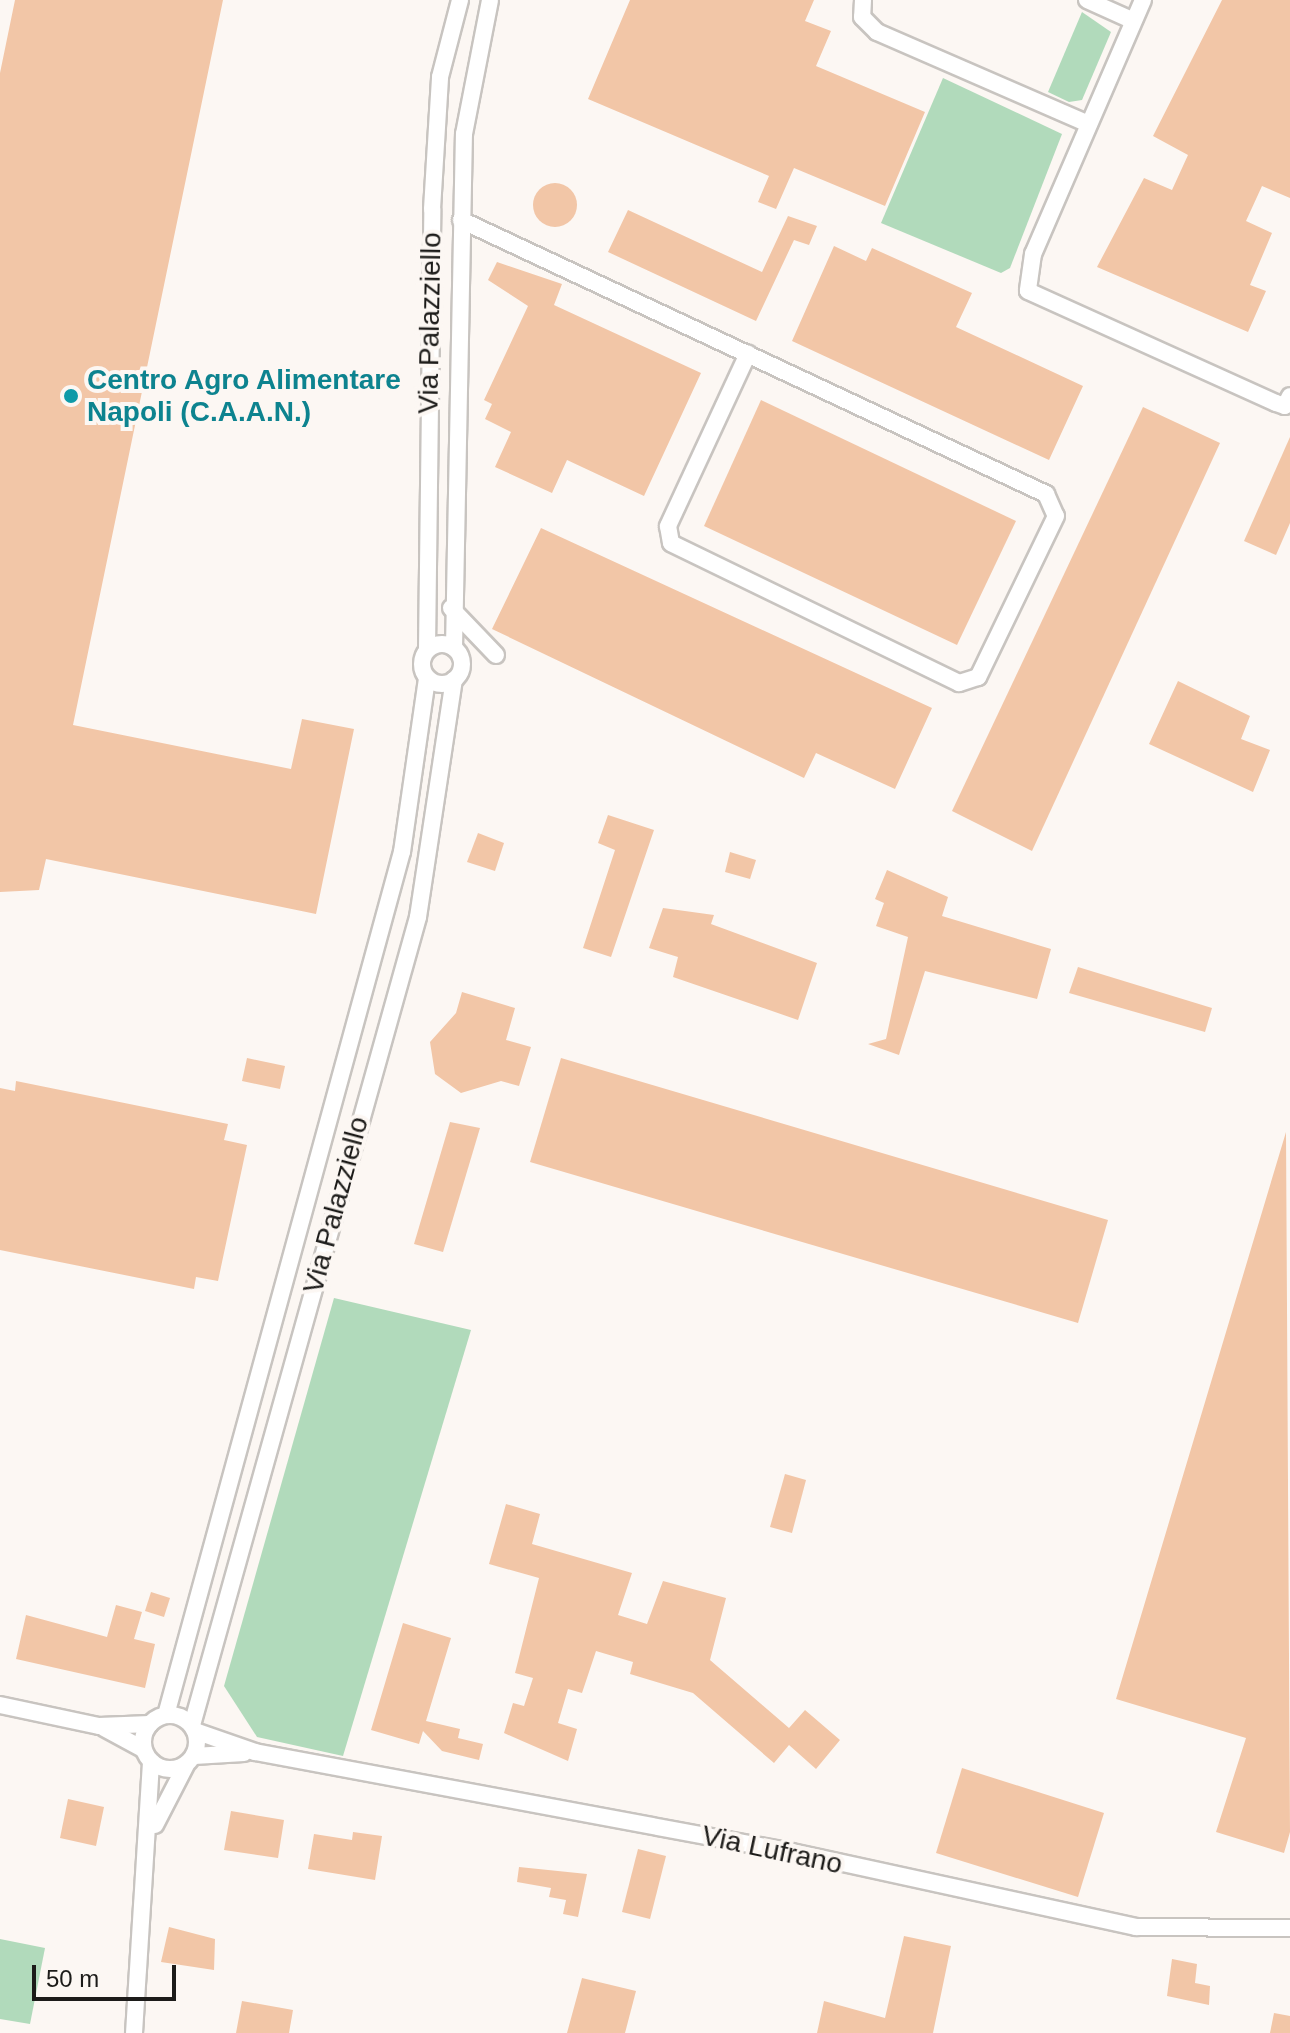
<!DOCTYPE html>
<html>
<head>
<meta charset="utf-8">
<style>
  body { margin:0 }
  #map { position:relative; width:1290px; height:2033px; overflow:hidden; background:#fcf7f3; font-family:Arial,sans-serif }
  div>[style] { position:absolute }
  .green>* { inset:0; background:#b1dabb }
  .building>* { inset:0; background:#f2c6a7 }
  .round { border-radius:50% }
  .roads { filter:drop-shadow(2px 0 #c8c4c0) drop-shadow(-2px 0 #c8c4c0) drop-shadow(0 2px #c8c4c0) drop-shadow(0 -2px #c8c4c0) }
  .minor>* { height:16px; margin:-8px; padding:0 8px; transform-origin:8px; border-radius:8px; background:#fff }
  .minor>.ring { margin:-8px; padding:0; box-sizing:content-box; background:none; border:16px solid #fff; border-radius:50% }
  .dots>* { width:22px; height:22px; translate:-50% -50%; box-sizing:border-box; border:4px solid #fcf7f3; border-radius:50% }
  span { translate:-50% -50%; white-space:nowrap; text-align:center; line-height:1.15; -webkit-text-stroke:8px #fcf7f3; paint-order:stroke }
  .street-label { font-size:28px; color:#1c1b19 }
  .culture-label { font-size:28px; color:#0d838f; font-weight:700 }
  .left { translate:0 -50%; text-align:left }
  .scale { position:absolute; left:32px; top:1965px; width:144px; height:36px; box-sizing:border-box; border:4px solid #1c1b19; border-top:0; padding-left:10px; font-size:24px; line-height:28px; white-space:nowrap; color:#1c1b19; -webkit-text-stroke:6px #fcf7f3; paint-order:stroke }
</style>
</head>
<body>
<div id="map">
  <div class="green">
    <div style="clip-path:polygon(1082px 12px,1111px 32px,1082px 100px,1069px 102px,1048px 92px)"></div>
    <div style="clip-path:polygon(943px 78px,1062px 134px,1010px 268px,1001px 273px,881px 223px)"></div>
    <div style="clip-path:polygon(334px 1298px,471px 1330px,343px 1756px,257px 1737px,224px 1686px)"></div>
    <div style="clip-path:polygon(0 1939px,45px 1948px,30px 2024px,0 2019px)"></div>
  </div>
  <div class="building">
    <div style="clip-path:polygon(15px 0,223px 0,73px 725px,291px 769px,302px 719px,354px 729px,316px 914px,46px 859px,39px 890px,0 892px,0 73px)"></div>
    <div style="clip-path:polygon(630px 0,814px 0,805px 21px,831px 31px,816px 66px,925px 112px,885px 206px,794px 168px,776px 209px,758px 202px,769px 176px,588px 99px)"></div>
    <div style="clip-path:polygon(1222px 0,1290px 0,1290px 198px,1262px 186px,1246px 221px,1272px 233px,1250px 285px,1266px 291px,1248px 332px,1097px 267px,1144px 178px,1172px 190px,1188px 155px,1153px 136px)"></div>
    <div class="round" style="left:533px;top:183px;width:44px;height:44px"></div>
    <div style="clip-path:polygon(628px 210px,762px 272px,788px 216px,817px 226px,809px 245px,794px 240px,756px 321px,608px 252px)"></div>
    <div style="clip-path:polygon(834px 246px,866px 261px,872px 248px,972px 293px,956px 327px,1083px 386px,1049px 460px,792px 341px)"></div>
    <div style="clip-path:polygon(497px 262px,562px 284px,554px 305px,701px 373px,644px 496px,567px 460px,552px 493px,495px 467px,511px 432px,485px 419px,492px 404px,484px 400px,528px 306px,488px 280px)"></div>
    <div style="clip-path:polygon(761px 400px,1016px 521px,957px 645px,704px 526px)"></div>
    <div style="clip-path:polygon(1143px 407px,1220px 443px,1032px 851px,952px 811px)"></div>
    <div style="clip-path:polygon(1290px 437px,1290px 523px,1276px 555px,1244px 541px)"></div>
    <div style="clip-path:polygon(541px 528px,932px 708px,895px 789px,816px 753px,804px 778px,492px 629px)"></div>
    <div style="clip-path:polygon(1178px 681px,1250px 716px,1241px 739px,1270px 750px,1253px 792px,1149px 744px)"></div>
    <div style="clip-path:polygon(608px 815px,654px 830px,611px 957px,583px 948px,615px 850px,598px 843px)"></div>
    <div style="clip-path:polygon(478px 833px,504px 843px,495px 871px,467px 862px)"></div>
    <div style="clip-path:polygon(730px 852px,756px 860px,750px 879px,725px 872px)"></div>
    <div style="clip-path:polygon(887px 870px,948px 897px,942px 916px,1051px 949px,1037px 999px,925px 971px,899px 1055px,868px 1044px,886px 1039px,908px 937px,876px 926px,884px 903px,875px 899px)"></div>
    <div style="clip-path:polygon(663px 908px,714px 915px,711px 924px,817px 963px,798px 1020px,673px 977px,678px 957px,649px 948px)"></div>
    <div style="clip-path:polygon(1078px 967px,1212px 1008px,1205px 1032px,1069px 993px)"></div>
    <div style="clip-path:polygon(462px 992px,515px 1008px,506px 1040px,531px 1047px,519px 1086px,501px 1081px,461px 1093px,435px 1074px,430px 1042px,456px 1013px)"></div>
    <div style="clip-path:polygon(247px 1058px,285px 1066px,280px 1089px,242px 1081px)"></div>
    <div style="clip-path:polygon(561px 1058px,1108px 1220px,1078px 1323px,530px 1162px)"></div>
    <div style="clip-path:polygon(16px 1081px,228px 1124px,224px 1140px,247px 1145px,218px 1281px,196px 1277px,194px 1289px,0 1250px,0 1088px,15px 1091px)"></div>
    <div style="clip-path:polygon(450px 1122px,480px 1128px,443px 1252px,414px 1244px)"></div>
    <div style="clip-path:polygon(1286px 1132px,1290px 1832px,1284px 1853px,1216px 1832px,1246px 1738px,1116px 1699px)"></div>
    <div style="clip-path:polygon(785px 1474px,806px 1480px,792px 1533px,770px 1527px)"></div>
    <div style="clip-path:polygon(506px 1504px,540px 1514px,532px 1544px,632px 1573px,618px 1615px,647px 1624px,663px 1581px,726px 1598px,710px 1660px,789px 1728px,805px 1710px,840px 1740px,816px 1769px,789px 1745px,774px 1763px,693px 1693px,630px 1674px,633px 1662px,596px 1651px,582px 1693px,568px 1689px,558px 1723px,577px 1729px,568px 1761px,504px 1733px,513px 1703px,524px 1706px,533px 1678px,515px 1673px,539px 1578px,489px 1564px)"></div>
    <div style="clip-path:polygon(151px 1592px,170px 1598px,164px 1617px,145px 1611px)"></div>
    <div style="clip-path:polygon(116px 1605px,142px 1612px,134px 1639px,155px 1644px,145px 1688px,16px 1659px,26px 1615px,107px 1637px)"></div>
    <div style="clip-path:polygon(403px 1623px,451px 1638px,426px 1721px,460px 1729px,458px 1738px,483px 1744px,479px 1760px,442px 1751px,423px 1731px,419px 1744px,371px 1730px)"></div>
    <div style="clip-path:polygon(962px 1768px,1104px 1813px,1078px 1897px,936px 1853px)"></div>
    <div style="clip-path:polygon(68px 1799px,104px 1807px,96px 1846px,60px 1838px)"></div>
    <div style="clip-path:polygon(231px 1811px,284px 1820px,278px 1858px,224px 1850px)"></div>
    <div style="clip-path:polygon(353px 1832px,382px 1836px,375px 1880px,308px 1869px,314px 1834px,352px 1840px)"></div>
    <div style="clip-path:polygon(638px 1849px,666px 1856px,650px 1919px,622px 1912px)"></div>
    <div style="clip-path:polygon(519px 1867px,587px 1874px,578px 1917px,563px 1914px,566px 1900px,549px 1897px,551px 1888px,517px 1882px)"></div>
    <div style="clip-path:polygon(169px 1927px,215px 1939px,214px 1970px,161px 1962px)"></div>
    <div style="clip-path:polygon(904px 1936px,951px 1946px,933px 2033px,817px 2033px,824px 2001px,885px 2018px)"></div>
    <div style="clip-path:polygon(1172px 1959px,1197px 1964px,1195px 1983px,1210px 1986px,1209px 2005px,1167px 1996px)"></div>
    <div style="clip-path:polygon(582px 1978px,636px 1991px,625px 2033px,567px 2033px)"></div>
    <div style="clip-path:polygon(242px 2001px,293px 2010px,289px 2033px,236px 2033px)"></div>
    <div style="clip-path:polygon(1274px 2013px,1290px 2016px,1290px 2033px,1270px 2033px)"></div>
  </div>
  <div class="roads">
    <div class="minor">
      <div style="left:863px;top:0;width:17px;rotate:93deg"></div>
      <div style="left:862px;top:17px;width:21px;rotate:45deg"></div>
      <div style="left:877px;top:32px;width:231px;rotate:23.5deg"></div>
      <div style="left:1087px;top:0;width:51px;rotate:24.1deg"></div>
      <div style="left:1143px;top:0;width:277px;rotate:113.4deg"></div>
      <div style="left:1033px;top:254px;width:37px;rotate:98deg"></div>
      <div style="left:1028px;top:291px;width:272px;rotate:24.3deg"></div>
      <div style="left:1276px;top:403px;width:9px;rotate:18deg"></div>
      <div style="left:1285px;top:406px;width:11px;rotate:-63deg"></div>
      <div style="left:461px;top:220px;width:646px;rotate:25.1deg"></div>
      <div style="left:1046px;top:494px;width:24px;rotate:66deg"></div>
      <div style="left:1056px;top:516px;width:179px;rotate:115.8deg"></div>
      <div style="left:978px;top:677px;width:20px;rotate:162deg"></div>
      <div style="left:959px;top:683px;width:320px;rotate:-154.1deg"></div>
      <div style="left:671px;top:543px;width:17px;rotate:-100deg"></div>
      <div style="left:668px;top:526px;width:190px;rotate:-65.1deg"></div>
      <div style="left:451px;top:608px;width:65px;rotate:46.2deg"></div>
      <div class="ring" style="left:422px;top:644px;width:24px;height:24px"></div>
      <div style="left:454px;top:648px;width:514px;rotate:-88.89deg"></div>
      <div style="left:464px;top:134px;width:136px;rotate:-79deg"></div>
      <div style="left:427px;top:649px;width:440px;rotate:-89.3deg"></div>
      <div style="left:432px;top:209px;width:132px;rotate:-86.5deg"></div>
      <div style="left:440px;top:77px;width:80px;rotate:-75.4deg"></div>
      <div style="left:0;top:1705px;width:101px;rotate:12deg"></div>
      <div style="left:99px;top:1726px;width:51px;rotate:-2.2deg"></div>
      <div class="ring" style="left:143px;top:1715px;width:38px;height:38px"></div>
      <div style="left:166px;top:1715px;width:895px;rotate:-74.71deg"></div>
      <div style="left:402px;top:852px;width:176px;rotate:-81.8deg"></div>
      <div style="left:192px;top:1725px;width:839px;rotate:-74.37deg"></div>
      <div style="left:418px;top:917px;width:240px;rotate:-81.4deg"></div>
      <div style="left:104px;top:1728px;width:44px;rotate:28.3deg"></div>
      <div style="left:195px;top:1731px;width:64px;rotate:19.3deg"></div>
      <div style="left:255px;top:1752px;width:546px;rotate:10.55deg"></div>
      <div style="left:792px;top:1852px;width:352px;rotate:12.3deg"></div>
      <div style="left:1136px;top:1927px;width:154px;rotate:0.4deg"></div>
      <div style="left:194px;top:1756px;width:50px;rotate:-3.4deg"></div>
      <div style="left:155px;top:1825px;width:68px;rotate:-62.7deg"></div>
      <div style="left:134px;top:2033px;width:272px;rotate:-86.4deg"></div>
    </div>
  </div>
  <div class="dots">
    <div style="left:71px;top:396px;background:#0f9aa8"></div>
  </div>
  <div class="street-label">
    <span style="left:430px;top:323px;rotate:-89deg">Via Palazziello</span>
    <span style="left:336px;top:1205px;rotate:-75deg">Via Palazziello</span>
    <span style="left:772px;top:1850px;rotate:12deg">Via Lufrano</span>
  </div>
  <div class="culture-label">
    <span class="left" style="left:87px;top:396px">Centro Agro Alimentare<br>Napoli (C.A.A.N.)</span>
  </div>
  <div class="scale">50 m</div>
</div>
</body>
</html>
